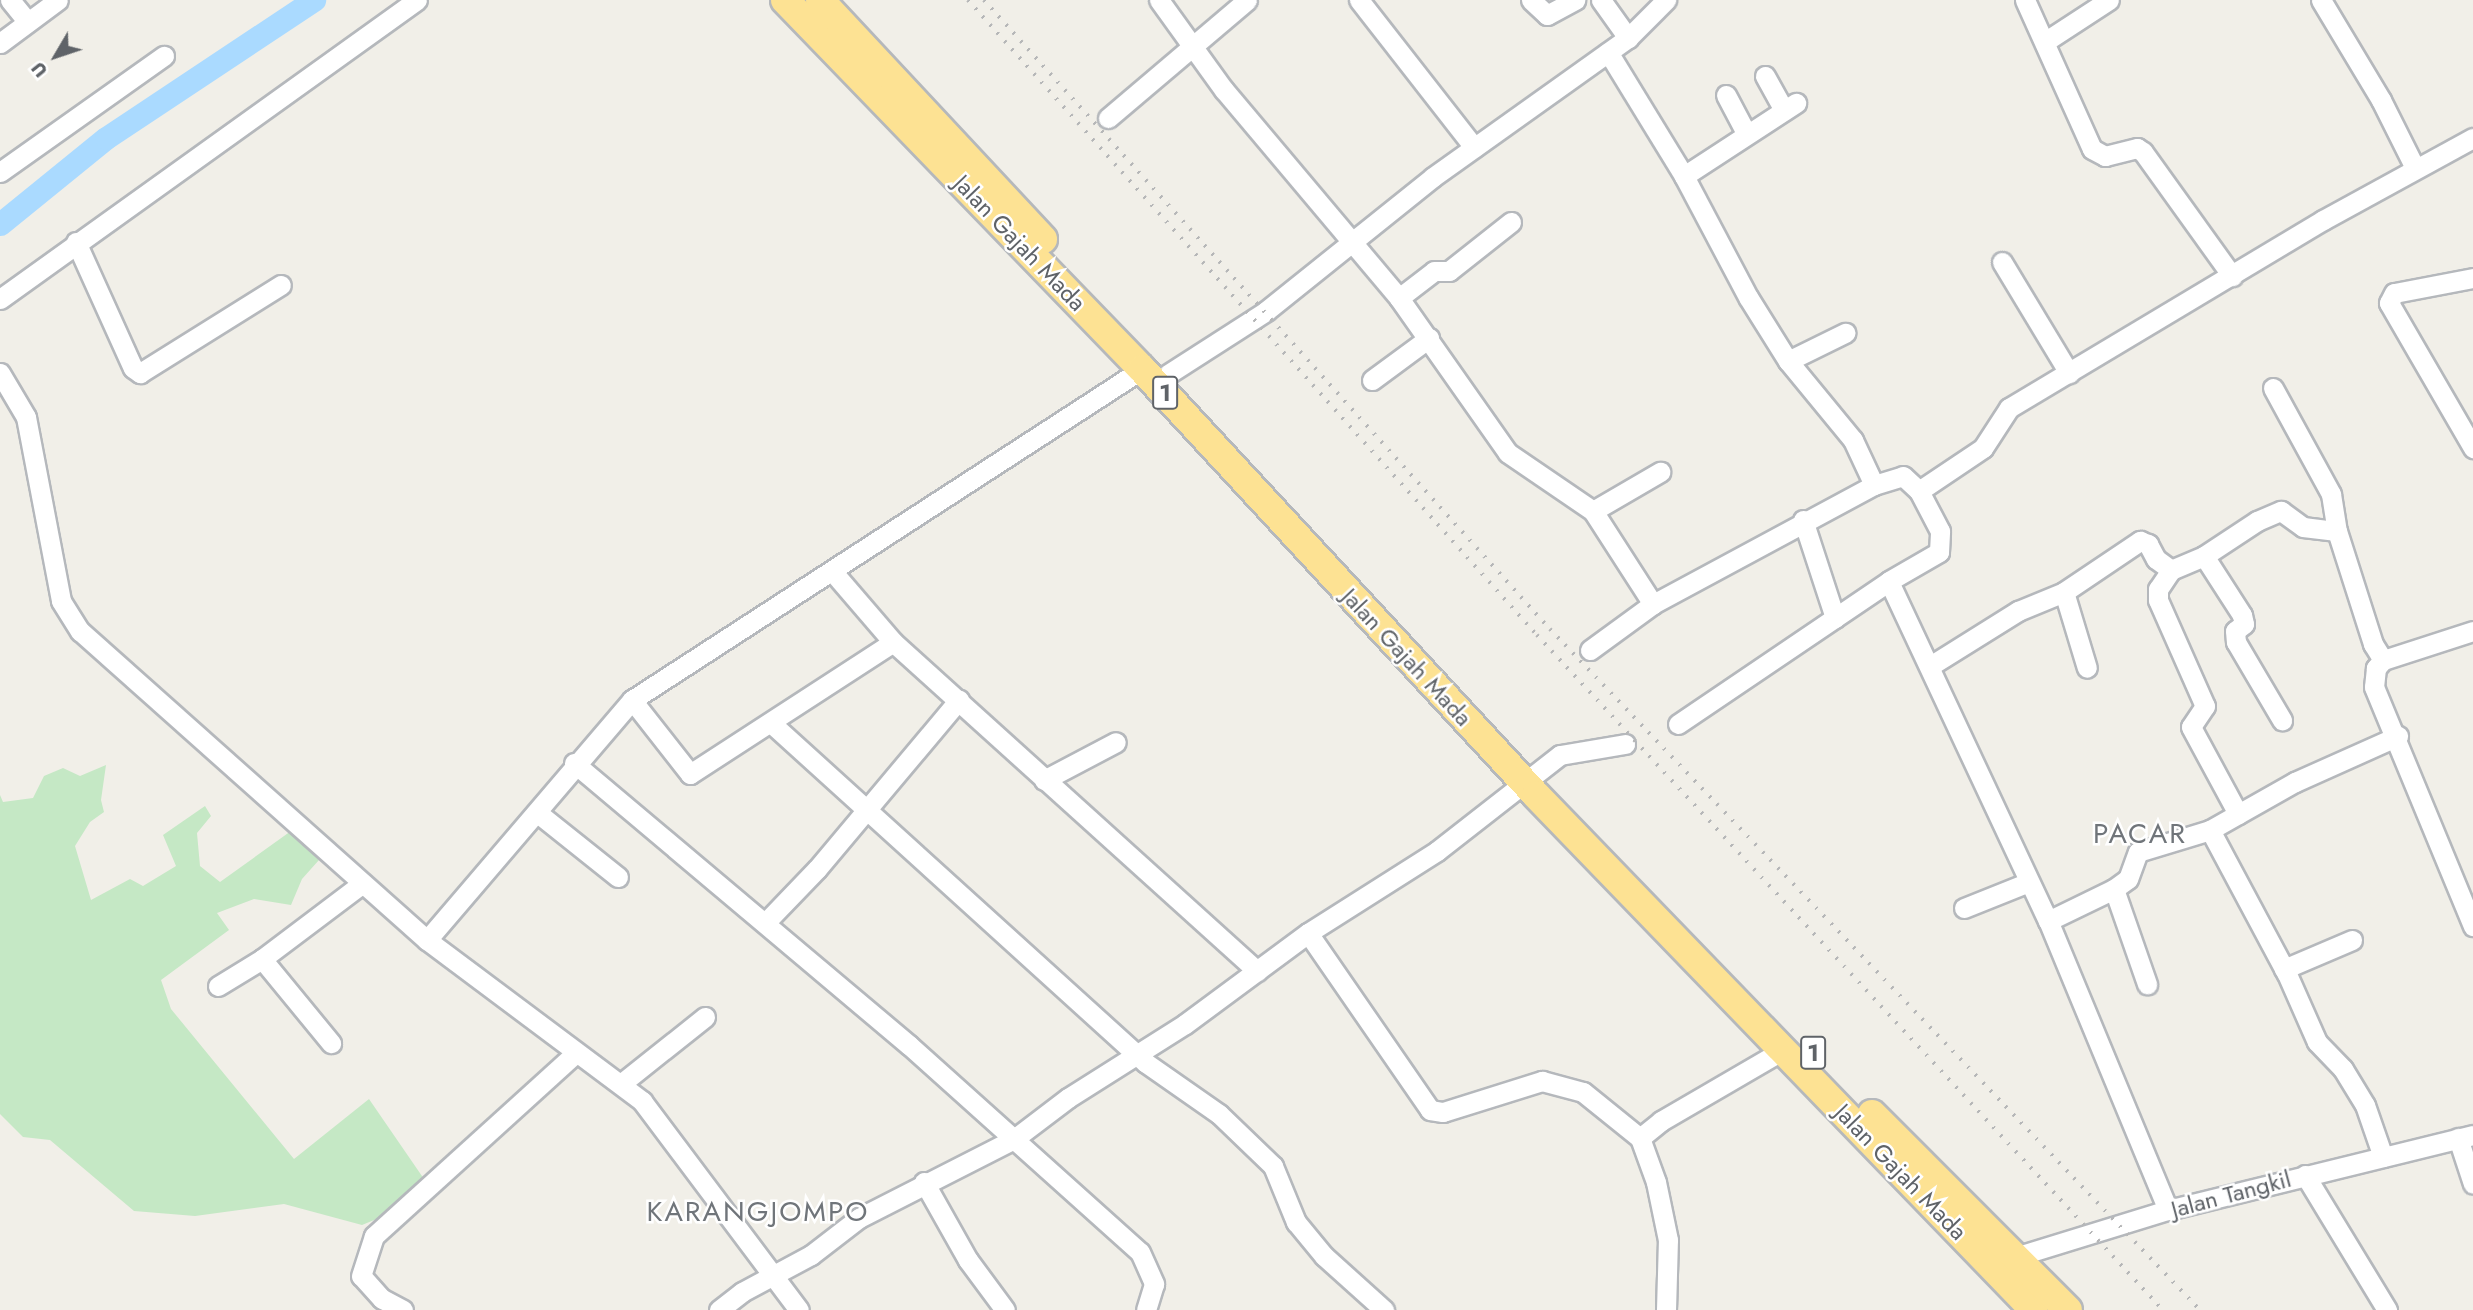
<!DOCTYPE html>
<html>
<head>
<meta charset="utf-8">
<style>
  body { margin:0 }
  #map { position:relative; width:2473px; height:1310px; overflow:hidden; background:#f1efe8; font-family:Jost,sans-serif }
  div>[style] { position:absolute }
  .green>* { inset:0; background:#c5e8c5 }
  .river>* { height:23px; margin:-11.5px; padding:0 11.5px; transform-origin:11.5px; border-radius:11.5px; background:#aadaff }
  .roads { filter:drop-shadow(2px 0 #b5b8bc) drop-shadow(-2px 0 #b5b8bc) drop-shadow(0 2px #b5b8bc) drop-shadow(0 -2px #b5b8bc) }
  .minor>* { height:19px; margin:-9.5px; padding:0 9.5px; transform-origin:9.5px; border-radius:9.5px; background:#fff }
  .highway>* { height:28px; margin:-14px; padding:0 14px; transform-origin:14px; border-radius:14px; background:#fde293 }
  .rail>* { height:3.5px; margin-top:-1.75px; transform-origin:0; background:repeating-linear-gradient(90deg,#b6b7b8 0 2px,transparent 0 11px) }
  span { translate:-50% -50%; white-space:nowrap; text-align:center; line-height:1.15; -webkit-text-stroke:5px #fff; paint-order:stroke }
  .shield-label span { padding:2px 5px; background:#fff; border:2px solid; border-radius:5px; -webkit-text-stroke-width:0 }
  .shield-label { font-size:23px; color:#5f6368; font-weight:700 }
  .street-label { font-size:24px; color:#5f6368 }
  .quarter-label { font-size:28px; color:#70757a; letter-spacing:2px }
  .north { position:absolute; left:21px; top:21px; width:70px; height:70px; -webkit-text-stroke:5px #fff; paint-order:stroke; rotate:231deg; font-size:19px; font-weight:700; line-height:28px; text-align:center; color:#5f6368 }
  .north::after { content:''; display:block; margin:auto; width:24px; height:32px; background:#5f6368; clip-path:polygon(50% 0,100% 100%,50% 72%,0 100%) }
</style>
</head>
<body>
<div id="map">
  <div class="green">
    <div style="clip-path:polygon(106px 765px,101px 800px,104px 812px,90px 822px,75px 846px,91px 900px,130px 879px,143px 886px,176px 866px,163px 835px,205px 806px,211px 816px,197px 833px,200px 866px,220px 882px,291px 831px,319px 860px,302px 879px,291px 905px,254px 899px,217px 913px,229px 930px,161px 980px,171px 1009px,294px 1159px,369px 1099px,424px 1179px,379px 1218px,362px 1225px,284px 1204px,195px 1216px,134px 1211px,50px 1140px,23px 1137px,0 1114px,0 795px,3px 802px,33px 798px,44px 776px,63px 768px,80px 776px)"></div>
  </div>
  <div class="river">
    <div style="left:0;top:224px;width:136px;rotate:-39.1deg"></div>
    <div style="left:106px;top:138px;width:250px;rotate:-33.6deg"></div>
  </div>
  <div class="roads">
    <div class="minor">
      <div style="left:10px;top:0;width:28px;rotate:51deg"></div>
      <div style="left:1159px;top:0;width:111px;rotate:54.2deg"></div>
      <div style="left:1224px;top:90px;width:272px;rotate:49.9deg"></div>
      <div style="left:1399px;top:298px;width:189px;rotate:54.9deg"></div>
      <div style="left:1508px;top:453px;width:103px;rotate:34.3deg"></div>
      <div style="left:1593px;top:511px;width:111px;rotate:57.2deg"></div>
      <div style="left:1653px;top:604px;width:251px;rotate:-28.3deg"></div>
      <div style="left:1874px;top:485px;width:50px;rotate:-115deg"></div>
      <div style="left:1853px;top:440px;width:102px;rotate:-129.4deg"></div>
      <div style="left:1788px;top:361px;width:75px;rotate:-122deg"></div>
      <div style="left:1748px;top:297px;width:137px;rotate:-117.9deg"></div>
      <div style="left:1684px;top:176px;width:145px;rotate:-121.5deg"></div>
      <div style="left:1359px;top:0;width:187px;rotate:52deg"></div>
      <div style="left:1531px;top:0;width:22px;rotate:43deg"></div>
      <div style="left:1547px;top:15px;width:32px;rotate:-28deg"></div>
      <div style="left:1601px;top:0;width:47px;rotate:54.6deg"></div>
      <div style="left:2025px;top:0;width:163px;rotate:65.8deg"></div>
      <div style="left:2092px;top:149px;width:15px;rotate:28deg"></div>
      <div style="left:2105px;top:156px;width:33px;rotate:-14deg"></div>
      <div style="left:2137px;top:148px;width:7px;rotate:34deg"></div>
      <div style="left:2143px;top:152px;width:153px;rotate:54.3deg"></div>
      <div style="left:2321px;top:0;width:117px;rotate:59deg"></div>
      <div style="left:2381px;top:100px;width:76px;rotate:63.4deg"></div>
      <div style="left:2046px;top:41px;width:75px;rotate:-33.1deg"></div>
      <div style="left:0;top:43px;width:72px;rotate:-36.6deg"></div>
      <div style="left:1765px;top:76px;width:39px;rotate:61deg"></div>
      <div style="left:1726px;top:95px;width:43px;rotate:62.2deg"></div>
      <div style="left:1108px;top:118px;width:182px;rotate:-40.3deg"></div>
      <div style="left:0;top:172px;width:201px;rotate:-35.3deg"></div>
      <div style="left:1684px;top:176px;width:134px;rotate:-33.1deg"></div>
      <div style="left:76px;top:242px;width:138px;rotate:65.7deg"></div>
      <div style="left:133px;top:368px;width:9px;rotate:36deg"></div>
      <div style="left:140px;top:373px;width:166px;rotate:-32deg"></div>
      <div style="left:2002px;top:262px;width:130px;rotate:58.9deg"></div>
      <div style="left:2473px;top:278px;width:80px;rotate:169.2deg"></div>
      <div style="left:2394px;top:293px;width:11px;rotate:117deg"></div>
      <div style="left:2389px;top:303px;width:168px;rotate:59.9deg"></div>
      <div style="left:1399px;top:298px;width:44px;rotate:-37.6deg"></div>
      <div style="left:1434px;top:271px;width:15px"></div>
      <div style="left:1449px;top:271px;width:79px;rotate:-38.3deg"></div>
      <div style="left:0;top:299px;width:513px;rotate:-35.64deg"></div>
      <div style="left:1788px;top:361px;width:64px;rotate:-26.2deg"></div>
      <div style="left:0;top:373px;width:51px;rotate:59.4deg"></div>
      <div style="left:26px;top:417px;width:187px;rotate:79.2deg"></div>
      <div style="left:61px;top:601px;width:36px;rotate:58deg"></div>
      <div style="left:80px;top:631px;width:465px;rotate:41.7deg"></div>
      <div style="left:427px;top:940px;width:269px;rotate:36.8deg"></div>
      <div style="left:642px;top:1101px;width:261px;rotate:53.1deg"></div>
      <div style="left:1168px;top:374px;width:117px;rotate:-32.7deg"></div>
      <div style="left:1266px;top:311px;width:214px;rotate:-38.7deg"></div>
      <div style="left:1433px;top:177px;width:239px;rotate:-35.5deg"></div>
      <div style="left:1628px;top:38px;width:54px;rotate:-45deg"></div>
      <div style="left:1372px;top:380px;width:71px;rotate:-36.4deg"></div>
      <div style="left:2273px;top:388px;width:121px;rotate:61.3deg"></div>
      <div style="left:2331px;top:494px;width:37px;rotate:81deg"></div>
      <div style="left:1874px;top:485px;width:30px;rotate:-17deg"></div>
      <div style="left:1903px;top:476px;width:22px;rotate:43deg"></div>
      <div style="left:1593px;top:511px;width:78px;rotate:-30.2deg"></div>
      <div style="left:1803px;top:520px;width:103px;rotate:71.9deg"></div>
      <div style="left:2204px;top:556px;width:70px;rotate:57.2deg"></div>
      <div style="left:2242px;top:615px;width:9px;rotate:77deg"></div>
      <div style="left:2244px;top:624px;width:11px;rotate:142deg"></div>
      <div style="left:2235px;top:631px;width:11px;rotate:85deg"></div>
      <div style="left:2236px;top:642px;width:91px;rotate:59.5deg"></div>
      <div style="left:2171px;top:570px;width:23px;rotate:124deg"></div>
      <div style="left:2158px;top:589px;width:11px;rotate:90deg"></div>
      <div style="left:2158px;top:600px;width:116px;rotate:66.1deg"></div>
      <div style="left:2205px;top:706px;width:25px;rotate:124deg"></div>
      <div style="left:2191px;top:727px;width:99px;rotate:61.6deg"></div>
      <div style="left:832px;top:571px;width:94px;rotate:49.3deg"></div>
      <div style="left:893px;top:642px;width:491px;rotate:42.1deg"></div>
      <div style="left:2064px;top:592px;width:79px;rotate:73.2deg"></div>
      <div style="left:2473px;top:631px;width:95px;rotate:162.1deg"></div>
      <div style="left:2383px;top:660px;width:11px;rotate:131deg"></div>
      <div style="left:2376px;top:668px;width:19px;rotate:96deg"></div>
      <div style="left:2374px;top:687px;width:259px;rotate:67.5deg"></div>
      <div style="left:1590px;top:650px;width:78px;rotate:-36.1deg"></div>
      <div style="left:1930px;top:666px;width:104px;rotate:-32deg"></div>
      <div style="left:2018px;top:611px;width:50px;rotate:-22.4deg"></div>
      <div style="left:2064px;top:592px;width:92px;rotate:-33.9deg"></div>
      <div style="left:2140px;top:541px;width:9px;rotate:21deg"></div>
      <div style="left:2148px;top:544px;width:17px;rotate:62deg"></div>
      <div style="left:2156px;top:559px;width:19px;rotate:36deg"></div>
      <div style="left:2171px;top:570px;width:36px;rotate:-23deg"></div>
      <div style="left:2204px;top:556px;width:64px;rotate:-33.4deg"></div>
      <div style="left:2257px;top:521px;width:26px;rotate:-23deg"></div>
      <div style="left:2281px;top:511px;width:27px;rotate:36deg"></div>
      <div style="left:2303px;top:527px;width:34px;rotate:7deg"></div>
      <div style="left:2337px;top:531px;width:119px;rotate:72.3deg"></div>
      <div style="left:2373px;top:644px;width:19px;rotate:58deg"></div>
      <div style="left:632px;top:700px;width:94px;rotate:51.9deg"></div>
      <div style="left:690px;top:774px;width:242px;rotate:-33deg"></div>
      <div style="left:771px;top:723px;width:506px;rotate:42.2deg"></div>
      <div style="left:1146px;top:1063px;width:89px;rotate:34.9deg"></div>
      <div style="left:1219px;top:1114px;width:75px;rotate:43.9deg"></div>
      <div style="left:1273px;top:1166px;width:61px;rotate:67.7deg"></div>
      <div style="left:1296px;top:1222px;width:44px;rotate:50.5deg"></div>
      <div style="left:1324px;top:1256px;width:81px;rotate:42deg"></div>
      <div style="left:1678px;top:724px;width:255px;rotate:-34.1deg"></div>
      <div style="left:574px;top:763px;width:438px;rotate:40.1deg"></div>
      <div style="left:909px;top:1045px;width:310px;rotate:41.9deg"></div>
      <div style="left:1140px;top:1252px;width:35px;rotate:66deg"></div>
      <div style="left:1154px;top:1284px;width:27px;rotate:107deg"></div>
      <div style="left:1044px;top:780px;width:81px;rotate:-27.8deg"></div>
      <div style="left:539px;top:814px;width:101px;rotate:38.6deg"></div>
      <div style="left:2210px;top:830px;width:163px;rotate:61.9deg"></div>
      <div style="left:2287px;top:974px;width:74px;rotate:66.2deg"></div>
      <div style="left:2317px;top:1042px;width:37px;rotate:46deg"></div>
      <div style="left:2343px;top:1069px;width:42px;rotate:58.6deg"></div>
      <div style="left:2365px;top:1105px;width:55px;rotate:70.9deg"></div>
      <div style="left:2114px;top:889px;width:101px;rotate:70.8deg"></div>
      <div style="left:1964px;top:908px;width:70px;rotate:-21.8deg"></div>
      <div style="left:2048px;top:921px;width:73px;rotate:-25.9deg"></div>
      <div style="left:2114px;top:889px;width:17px;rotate:-36deg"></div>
      <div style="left:2128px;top:879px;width:29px;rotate:-70deg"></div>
      <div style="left:2138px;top:852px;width:75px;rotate:-17deg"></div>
      <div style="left:2210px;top:830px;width:98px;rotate:-29.5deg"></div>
      <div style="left:2295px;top:782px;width:113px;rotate:-24.1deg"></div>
      <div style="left:765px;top:923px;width:75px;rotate:-46.1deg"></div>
      <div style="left:817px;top:869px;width:221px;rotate:-50deg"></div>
      <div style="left:1308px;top:933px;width:215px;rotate:55.4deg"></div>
      <div style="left:1430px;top:1110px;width:13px;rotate:9deg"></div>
      <div style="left:1443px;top:1112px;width:104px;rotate:-17.4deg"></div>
      <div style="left:1542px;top:1081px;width:42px;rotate:15deg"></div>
      <div style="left:1583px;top:1092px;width:73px;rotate:38.9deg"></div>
      <div style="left:427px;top:940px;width:316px;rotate:-49.5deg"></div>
      <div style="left:632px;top:700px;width:608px;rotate:-32.98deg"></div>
      <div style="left:262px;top:959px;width:109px;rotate:50.6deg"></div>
      <div style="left:2284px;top:969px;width:74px;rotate:-23.1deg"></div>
      <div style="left:218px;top:986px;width:52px;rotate:-31.5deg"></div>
      <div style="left:262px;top:959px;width:126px;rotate:-37deg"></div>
      <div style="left:622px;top:1083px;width:106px;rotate:-38.5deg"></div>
      <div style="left:2458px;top:1138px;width:48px;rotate:71.9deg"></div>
      <div style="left:2305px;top:1175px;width:158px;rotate:58.7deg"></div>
      <div style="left:924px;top:1182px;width:90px;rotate:60.6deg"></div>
      <div style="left:968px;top:1260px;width:62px;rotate:53.5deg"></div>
      <div style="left:2168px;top:1210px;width:313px;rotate:-112.5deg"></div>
      <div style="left:2048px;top:921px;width:375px;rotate:-115.1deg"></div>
      <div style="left:1889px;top:581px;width:58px;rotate:-30.1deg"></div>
      <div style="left:1939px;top:552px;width:21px;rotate:-87deg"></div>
      <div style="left:1940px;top:531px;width:45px;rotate:-117.7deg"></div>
      <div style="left:1919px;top:491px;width:77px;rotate:-33.9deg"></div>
      <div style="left:1983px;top:448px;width:48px;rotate:-57deg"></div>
      <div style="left:2009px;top:408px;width:366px;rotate:-30.9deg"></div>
      <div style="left:2323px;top:220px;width:171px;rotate:-28.7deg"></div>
      <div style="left:2005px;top:1260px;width:170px;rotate:-17.1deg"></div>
      <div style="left:2168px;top:1210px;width:314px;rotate:-13.8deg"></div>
      <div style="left:403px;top:1310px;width:24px;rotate:-152deg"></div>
      <div style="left:382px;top:1299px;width:31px;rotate:-132deg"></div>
      <div style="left:361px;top:1276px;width:42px;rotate:-72deg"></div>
      <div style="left:374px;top:1236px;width:271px;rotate:-42.2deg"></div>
      <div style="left:719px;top:1310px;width:29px;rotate:-38deg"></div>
      <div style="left:742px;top:1292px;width:78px;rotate:-28.2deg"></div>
      <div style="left:811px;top:1255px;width:61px;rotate:-37.6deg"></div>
      <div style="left:859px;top:1218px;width:174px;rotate:-27deg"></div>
      <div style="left:1014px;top:1139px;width:68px;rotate:-37.2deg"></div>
      <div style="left:1068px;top:1098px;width:138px;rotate:-32.3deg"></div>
      <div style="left:1185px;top:1024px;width:153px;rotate:-36.5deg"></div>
      <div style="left:1308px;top:933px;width:153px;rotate:-32.4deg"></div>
      <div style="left:1437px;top:851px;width:156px;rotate:-38deg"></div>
      <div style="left:1560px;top:755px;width:66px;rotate:-9.6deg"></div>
      <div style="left:1666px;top:1310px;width:70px;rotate:-88.4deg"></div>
      <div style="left:1668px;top:1240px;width:59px;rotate:-101.7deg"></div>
      <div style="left:1656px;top:1182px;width:47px;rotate:-110deg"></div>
      <div style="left:1640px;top:1138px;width:27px;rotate:-39deg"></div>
      <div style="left:1661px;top:1121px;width:141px;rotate:-30.2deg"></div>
    </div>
    <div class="highway">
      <div style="left:785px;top:0;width:513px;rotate:45.95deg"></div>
      <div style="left:1142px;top:369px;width:580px;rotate:47.23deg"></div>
      <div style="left:1536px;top:795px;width:716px;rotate:45.96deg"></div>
      <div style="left:820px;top:0;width:327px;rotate:47deg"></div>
      <div style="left:1872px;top:1114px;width:277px;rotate:45deg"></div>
    </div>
  </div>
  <div class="rail">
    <div style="left:968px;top:0;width:853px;rotate:48.14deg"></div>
    <div style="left:1537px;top:635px;width:921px;rotate:47.16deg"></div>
    <div style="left:984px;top:0;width:846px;rotate:48.02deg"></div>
    <div style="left:1550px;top:629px;width:941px;rotate:46.33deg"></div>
  </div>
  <div class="shield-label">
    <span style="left:1165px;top:393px">1</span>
    <span style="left:1813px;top:1053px">1</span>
  </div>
  <div class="street-label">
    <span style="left:1020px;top:243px;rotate:46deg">Jalan Gajah Mada</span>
    <span style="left:1407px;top:657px;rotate:47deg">Jalan Gajah Mada</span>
    <span style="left:1901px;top:1172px;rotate:46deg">Jalan Gajah Mada</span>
    <span style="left:2231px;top:1194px;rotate:-15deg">Jalan Tangkil</span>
  </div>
  <div class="quarter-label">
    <span style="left:2140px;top:834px">PACAR</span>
    <span style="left:758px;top:1212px">KARANGJOMPO</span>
  </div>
  <div class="north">U</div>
</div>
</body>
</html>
